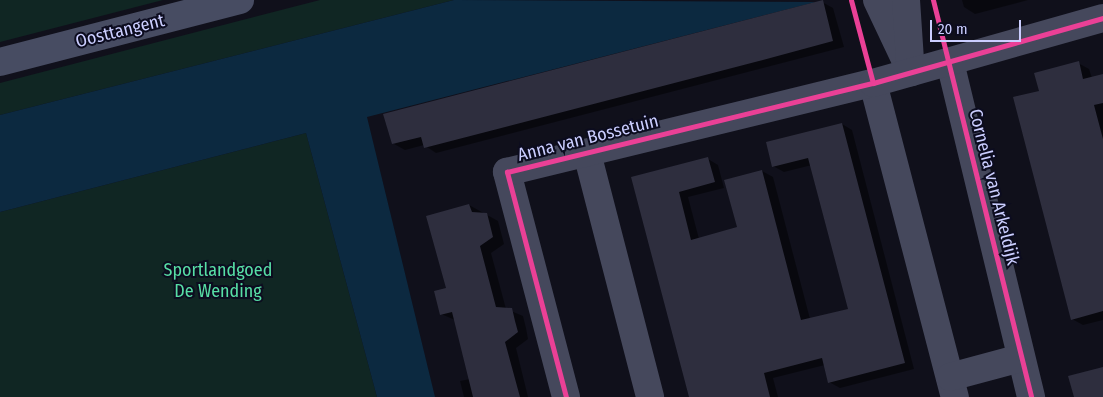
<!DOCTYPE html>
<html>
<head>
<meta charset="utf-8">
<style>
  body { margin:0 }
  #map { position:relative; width:1103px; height:397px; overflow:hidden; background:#10101b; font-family:"Fira Sans Condensed",sans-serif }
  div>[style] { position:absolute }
  .green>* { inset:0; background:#102623 }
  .water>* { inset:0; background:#0c2940 }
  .shadow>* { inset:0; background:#0007 }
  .building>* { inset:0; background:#2e2e3e }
  .street>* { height:28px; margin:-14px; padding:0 14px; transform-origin:14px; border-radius:14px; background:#45485c }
  .secondary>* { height:28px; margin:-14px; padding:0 14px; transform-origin:14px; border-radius:14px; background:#474c62 }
  .cycleway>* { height:5px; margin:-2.5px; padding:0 2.5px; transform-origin:2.5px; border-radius:2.5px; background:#ea4096 }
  span { translate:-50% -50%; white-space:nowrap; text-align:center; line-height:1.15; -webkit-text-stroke:4px #0c0c1f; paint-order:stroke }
  .street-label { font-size:18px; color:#cbceff }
  .park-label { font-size:18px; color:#57dea5 }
  .scale { position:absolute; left:930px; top:20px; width:91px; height:22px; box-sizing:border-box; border:2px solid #cbceff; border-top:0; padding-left:6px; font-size:15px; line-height:18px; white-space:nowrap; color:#cbceff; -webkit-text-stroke:4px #0c0c1f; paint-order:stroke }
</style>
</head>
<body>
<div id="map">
  <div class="green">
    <div style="clip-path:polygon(0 0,163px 0,0 42px)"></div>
    <div style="clip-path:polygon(320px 0,454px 0,0 115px,0 83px)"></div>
    <div style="clip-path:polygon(306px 133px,377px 397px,0 397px,0 212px)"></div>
  </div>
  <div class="water">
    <div style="clip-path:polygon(454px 0,816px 2px,367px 117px,435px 397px,377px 397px,306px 133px,0 212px,0 115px)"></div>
  </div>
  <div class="shadow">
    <div style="clip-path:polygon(962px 0,1028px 0,975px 14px,964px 7px)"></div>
    <div style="clip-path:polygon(822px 2px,833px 8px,844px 47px,436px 153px,424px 145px,405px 150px,394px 144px)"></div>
    <div style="clip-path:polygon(1078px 63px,1089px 69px,1092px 78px,1103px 75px,1103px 320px,1083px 325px,1072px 319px,1041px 92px)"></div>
    <div style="clip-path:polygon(842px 124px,852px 130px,914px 369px,840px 388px,829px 382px,825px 365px,773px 378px,778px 397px,690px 397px,633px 178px,708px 159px,718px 165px,724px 188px,688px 197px,699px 239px,738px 228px,762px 171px,773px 177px,810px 319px,850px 310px,812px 165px,784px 172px,773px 166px)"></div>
    <div style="clip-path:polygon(469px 205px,498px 221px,504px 244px,491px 253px,506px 309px,523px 316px,526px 328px,528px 339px,516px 348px,528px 397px,464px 397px,460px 381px,470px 379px,455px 320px,441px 314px)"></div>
  </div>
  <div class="building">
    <div style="clip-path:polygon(823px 0,833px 41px,759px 61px,424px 148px,421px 137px,392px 144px,383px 114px)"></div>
    <div style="clip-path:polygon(1079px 61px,1083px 79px,1103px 74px,1103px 103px,1094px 105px,1103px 139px,1103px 311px,1071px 320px,1013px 97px,1039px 91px,1034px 73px)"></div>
    <div style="clip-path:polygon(842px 123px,905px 363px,828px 383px,822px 358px,764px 373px,770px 397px,689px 397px,631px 177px,708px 157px,715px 182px,679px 192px,691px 240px,737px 227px,724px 180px,762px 170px,801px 320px,848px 309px,808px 158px,772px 167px,766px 142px)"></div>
    <div style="clip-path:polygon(469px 204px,472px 212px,487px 213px,493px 237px,480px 246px,496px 307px,512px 308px,515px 321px,518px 332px,505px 342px,520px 397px,473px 397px,452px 312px,440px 315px,434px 291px,446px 288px,426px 216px)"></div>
    <div style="clip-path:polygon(1103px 367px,1103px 397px,1074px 397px,1068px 376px)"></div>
  </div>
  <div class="street">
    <div style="left:877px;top:0;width:80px;rotate:64.7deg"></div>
    <div style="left:906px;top:0;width:61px;rotate:86.2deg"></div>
    <div style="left:950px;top:62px;width:345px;rotate:76.4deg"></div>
    <div style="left:873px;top:83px;width:325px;rotate:75.4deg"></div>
    <div style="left:587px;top:153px;width:252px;rotate:75.5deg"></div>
    <div style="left:950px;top:377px;width:73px;rotate:-15deg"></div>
    <div style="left:566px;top:397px;width:233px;rotate:-104.7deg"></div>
    <div style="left:507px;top:172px;width:377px;rotate:-13.7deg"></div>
    <div style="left:873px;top:83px;width:239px;rotate:-15.8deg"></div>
  </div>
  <div class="secondary">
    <div style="left:0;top:62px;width:248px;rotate:-14.5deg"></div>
  </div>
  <div class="cycleway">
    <div style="left:851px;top:0;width:86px;rotate:75.2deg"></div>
    <div style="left:933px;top:0;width:409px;rotate:76.1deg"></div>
    <div style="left:566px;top:397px;width:233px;rotate:-104.7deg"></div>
    <div style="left:507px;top:172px;width:377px;rotate:-13.7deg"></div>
    <div style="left:873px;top:83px;width:239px;rotate:-15.8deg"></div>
  </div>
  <div class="street-label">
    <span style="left:120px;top:31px;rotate:-14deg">Oosttangent</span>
    <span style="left:588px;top:138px;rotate:-14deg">Anna van Bossetuin</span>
    <span style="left:994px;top:187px;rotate:76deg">Cornelia van Arkeldijk</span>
  </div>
  <div class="park-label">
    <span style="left:218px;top:281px">Sportlandgoed<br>De Wending</span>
  </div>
  <div class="scale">20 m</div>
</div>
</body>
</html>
